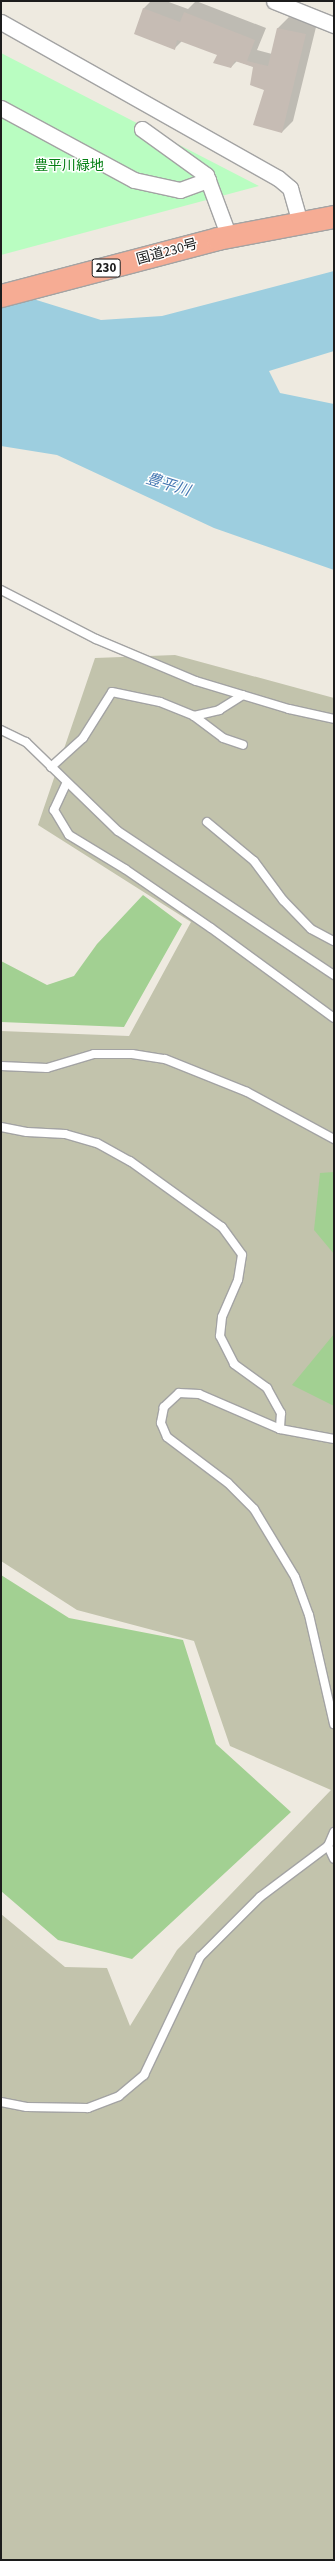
<!DOCTYPE html>
<html>
<head>
<meta charset="utf-8">
<style>
  body { margin:0 }
  #map { position:relative; width:335px; height:2561px; overflow:hidden; background:#eeeae0; font-family:"Source Sans 3","Noto Sans JP",sans-serif }
  div>[style] { position:absolute }
  .construction>* { inset:0; background:#c2c3ac }
  .forest>* { inset:0; background:#a2d092 }
  .park>* { inset:0; background:#b9fdc1 }
  .water>* { inset:0; background:#9dcedf }
  .shadow>* { inset:0; background:#0003 }
  .building>* { inset:0; background:#c6bcb4 }
  .roads { filter:drop-shadow(1px 0 #a3a3a3) drop-shadow(-1px 0 #a3a3a3) drop-shadow(0 1px #a3a3a3) drop-shadow(0 -1px #a3a3a3) }
  .service>* { height:8px; margin:-4px; padding:0 4px; transform-origin:4px; border-radius:4px; background:#fff }
  .minor>* { height:15px; margin:-7.5px; padding:0 7.5px; transform-origin:7.5px; border-radius:7.5px; background:#fff }
  .trunk>* { height:22px; margin:-11px; padding:0 11px; transform-origin:11px; border-radius:11px; background:#f6ac94 }
  span { translate:-50% -50%; white-space:nowrap; text-align:center; line-height:1.15; -webkit-text-stroke:3px #fff; paint-order:stroke }
  .shield-label span { padding:1px 3px; background:#fff; border:1px solid; border-radius:3px; -webkit-text-stroke-width:0 }
  .shield-label { font-size:13px; color:#1c1c1c; font-weight:700 }
  .park-label { font-size:14px; color:#047f13 }
  .street-label { font-size:14px; color:#1c1c1c }
  .water-label { font-size:15px; color:#4376b1; font-style:italic }
  .frame { position:absolute; inset:0; border:2px solid #1c1c1c; pointer-events:none }
</style>
</head>
<body>
<div id="map">
  <div class="construction">
    <div style="clip-path:polygon(175px 655px,334px 698px,334px 2560px,1px 2560px,1px 1914px,65px 1967px,107px 1968px,130px 2026px,177px 1950px,331px 1790px,230px 1746px,194px 1641px,77px 1610px,1px 1561px,1px 1031px,129px 1036px,191px 922px,38px 825px,95px 658px)"></div>
  </div>
  <div class="forest">
    <div style="clip-path:polygon(143px 895px,182px 924px,124px 1027px,1px 1022px,1px 961px,47px 985px,74px 976px,97px 944px)"></div>
    <div style="clip-path:polygon(334px 1172px,334px 1254px,314px 1230px,320px 1173px)"></div>
    <div style="clip-path:polygon(334px 1334px,334px 1406px,292px 1385px)"></div>
    <div style="clip-path:polygon(1px 1575px,69px 1618px,183px 1640px,216px 1744px,291px 1812px,132px 1959px,58px 1940px,1px 1891px)"></div>
  </div>
  <div class="park">
    <div style="clip-path:polygon(1px 53px,259px 186px,1px 255px)"></div>
  </div>
  <div class="water">
    <div style="clip-path:polygon(334px 271px,334px 351px,269px 371px,280px 393px,334px 404px,334px 570px,214px 528px,57px 455px,1px 446px,1px 289px,101px 320px,162px 316px)"></div>
  </div>
  <div class="shadow">
    <div style="clip-path:polygon(151px 1px,166px 1px,188px 9px,196px 1px,266px 28px,257px 50px,272px 54px,278px 28px,289px 17px,317px 23px,293px 121px,282px 132px,254px 67px,237px 61px,231px 67px,218px 54px,182px 41px,174px 49px,135px 33px,144px 8px)"></div>
  </div>
  <div class="building">
    <div style="clip-path:polygon(143px 8px,180px 22px,184px 12px,255px 40px,247px 61px,268px 66px,277px 28px,306px 34px,282px 133px,253px 125px,264px 90px,250px 85px,253px 67px,235px 61px,231px 68px,213px 63px,217px 55px,177px 40px,175px 50px,134px 34px)"></div>
  </div>
  <div class="roads">
    <div class="service">
      <div style="left:1px;top:590px;width:107px;rotate:27.3deg"></div>
      <div style="left:96px;top:639px;width:108px;rotate:22.8deg"></div>
      <div style="left:196px;top:681px;width:97px;rotate:16.8deg"></div>
      <div style="left:289px;top:709px;width:46px;rotate:12.5deg"></div>
      <div style="left:194px;top:716px;width:26px;rotate:-13deg"></div>
      <div style="left:219px;top:710px;width:28px;rotate:-32deg"></div>
      <div style="left:1px;top:730px;width:28px;rotate:26deg"></div>
      <div style="left:26px;top:742px;width:128px;rotate:44.1deg"></div>
      <div style="left:118px;top:831px;width:260px;rotate:33.7deg"></div>
      <div style="left:51px;top:767px;width:43px;rotate:-42.2deg"></div>
      <div style="left:83px;top:738px;width:54px;rotate:-57.8deg"></div>
      <div style="left:112px;top:692px;width:49px;rotate:11.8deg"></div>
      <div style="left:160px;top:702px;width:37px;rotate:22deg"></div>
      <div style="left:194px;top:716px;width:36px;rotate:37deg"></div>
      <div style="left:223px;top:738px;width:21px;rotate:19deg"></div>
      <div style="left:66px;top:784px;width:29px;rotate:115deg"></div>
      <div style="left:54px;top:810px;width:29px;rotate:59deg"></div>
      <div style="left:69px;top:835px;width:66px;rotate:31.3deg"></div>
      <div style="left:125px;top:869px;width:104px;rotate:34.5deg"></div>
      <div style="left:211px;top:928px;width:152px;rotate:36.2deg"></div>
      <div style="left:207px;top:822px;width:61px;rotate:39.7deg"></div>
      <div style="left:254px;top:861px;width:49px;rotate:53.4deg"></div>
      <div style="left:283px;top:900px;width:40px;rotate:46deg"></div>
      <div style="left:311px;top:929px;width:26px;rotate:28deg"></div>
      <div style="left:1px;top:1066px;width:46px;rotate:2.5deg"></div>
      <div style="left:47px;top:1068px;width:49px;rotate:-16.6deg"></div>
      <div style="left:94px;top:1054px;width:38px"></div>
      <div style="left:132px;top:1054px;width:33px;rotate:9deg"></div>
      <div style="left:165px;top:1059px;width:88px;rotate:21.9deg"></div>
      <div style="left:247px;top:1092px;width:99px;rotate:28.4deg"></div>
      <div style="left:1px;top:1127px;width:26px;rotate:11deg"></div>
      <div style="left:27px;top:1132px;width:38px;rotate:3deg"></div>
      <div style="left:65px;top:1134px;width:33px;rotate:16deg"></div>
      <div style="left:97px;top:1143px;width:38px;rotate:29deg"></div>
      <div style="left:130px;top:1161px;width:113px;rotate:35.7deg"></div>
      <div style="left:222px;top:1227px;width:34px;rotate:54deg"></div>
      <div style="left:242px;top:1255px;width:25px;rotate:99deg"></div>
      <div style="left:238px;top:1280px;width:40px;rotate:113.4deg"></div>
      <div style="left:222px;top:1317px;width:19px;rotate:96deg"></div>
      <div style="left:220px;top:1336px;width:31px;rotate:63deg"></div>
      <div style="left:234px;top:1364px;width:41px;rotate:36deg"></div>
      <div style="left:267px;top:1388px;width:29px;rotate:61deg"></div>
      <div style="left:281px;top:1413px;width:16px;rotate:94deg"></div>
      <div style="left:334px;top:1439px;width:55px;rotate:-169.5deg"></div>
      <div style="left:280px;top:1429px;width:88px;rotate:-156.6deg"></div>
      <div style="left:199px;top:1394px;width:20px;rotate:-177deg"></div>
      <div style="left:179px;top:1393px;width:21px;rotate:137deg"></div>
      <div style="left:164px;top:1407px;width:16px;rotate:101deg"></div>
      <div style="left:161px;top:1423px;width:15px;rotate:67deg"></div>
      <div style="left:167px;top:1437px;width:76px;rotate:37deg"></div>
      <div style="left:228px;top:1483px;width:37px;rotate:45deg"></div>
      <div style="left:254px;top:1509px;width:79px;rotate:58.9deg"></div>
      <div style="left:295px;top:1577px;width:40px;rotate:69.8deg"></div>
      <div style="left:309px;top:1615px;width:112px;rotate:77.1deg"></div>
      <div style="left:334px;top:1832px;width:15px;rotate:113deg"></div>
      <div style="left:328px;top:1846px;width:14px;rotate:65deg"></div>
      <div style="left:1px;top:2102px;width:26px;rotate:11deg"></div>
      <div style="left:27px;top:2107px;width:61px;rotate:0.9deg"></div>
      <div style="left:88px;top:2108px;width:33px;rotate:-21deg"></div>
      <div style="left:119px;top:2096px;width:33px;rotate:-40deg"></div>
      <div style="left:144px;top:2075px;width:131px;rotate:-64.6deg"></div>
      <div style="left:200px;top:1957px;width:85px;rotate:-45deg"></div>
      <div style="left:260px;top:1897px;width:85px;rotate:-36.9deg"></div>
    </div>
    <div class="minor">
      <div style="left:274px;top:1px;width:65px;rotate:21.8deg"></div>
      <div style="left:1px;top:22px;width:318px;rotate:29.4deg"></div>
      <div style="left:278px;top:178px;width:16px;rotate:40deg"></div>
      <div style="left:290px;top:188px;width:35px;rotate:74deg"></div>
      <div style="left:1px;top:108px;width:151px;rotate:28.4deg"></div>
      <div style="left:134px;top:180px;width:47px;rotate:12.3deg"></div>
      <div style="left:180px;top:190px;width:30px;rotate:-20deg"></div>
      <div style="left:142px;top:129px;width:79px;rotate:35.7deg"></div>
      <div style="left:206px;top:175px;width:66px;rotate:69.6deg"></div>
    </div>
    <div class="trunk">
      <div style="left:1px;top:296px;width:224px;rotate:-14.7deg"></div>
      <div style="left:218px;top:239px;width:118px;rotate:-10.7deg"></div>
    </div>
  </div>
  <div class="shield-label">
    <span style="left:106px;top:268px">230</span>
  </div>
  <div class="park-label">
    <span style="left:69px;top:166px">豊平川緑地</span>
  </div>
  <div class="street-label">
    <span style="left:167px;top:252px;rotate:-15deg">国道230号</span>
  </div>
  <div class="water-label">
    <span style="left:168px;top:485px;rotate:17deg">豊平川</span>
  </div>
  <div class="frame"></div>
</div>
</body>
</html>
